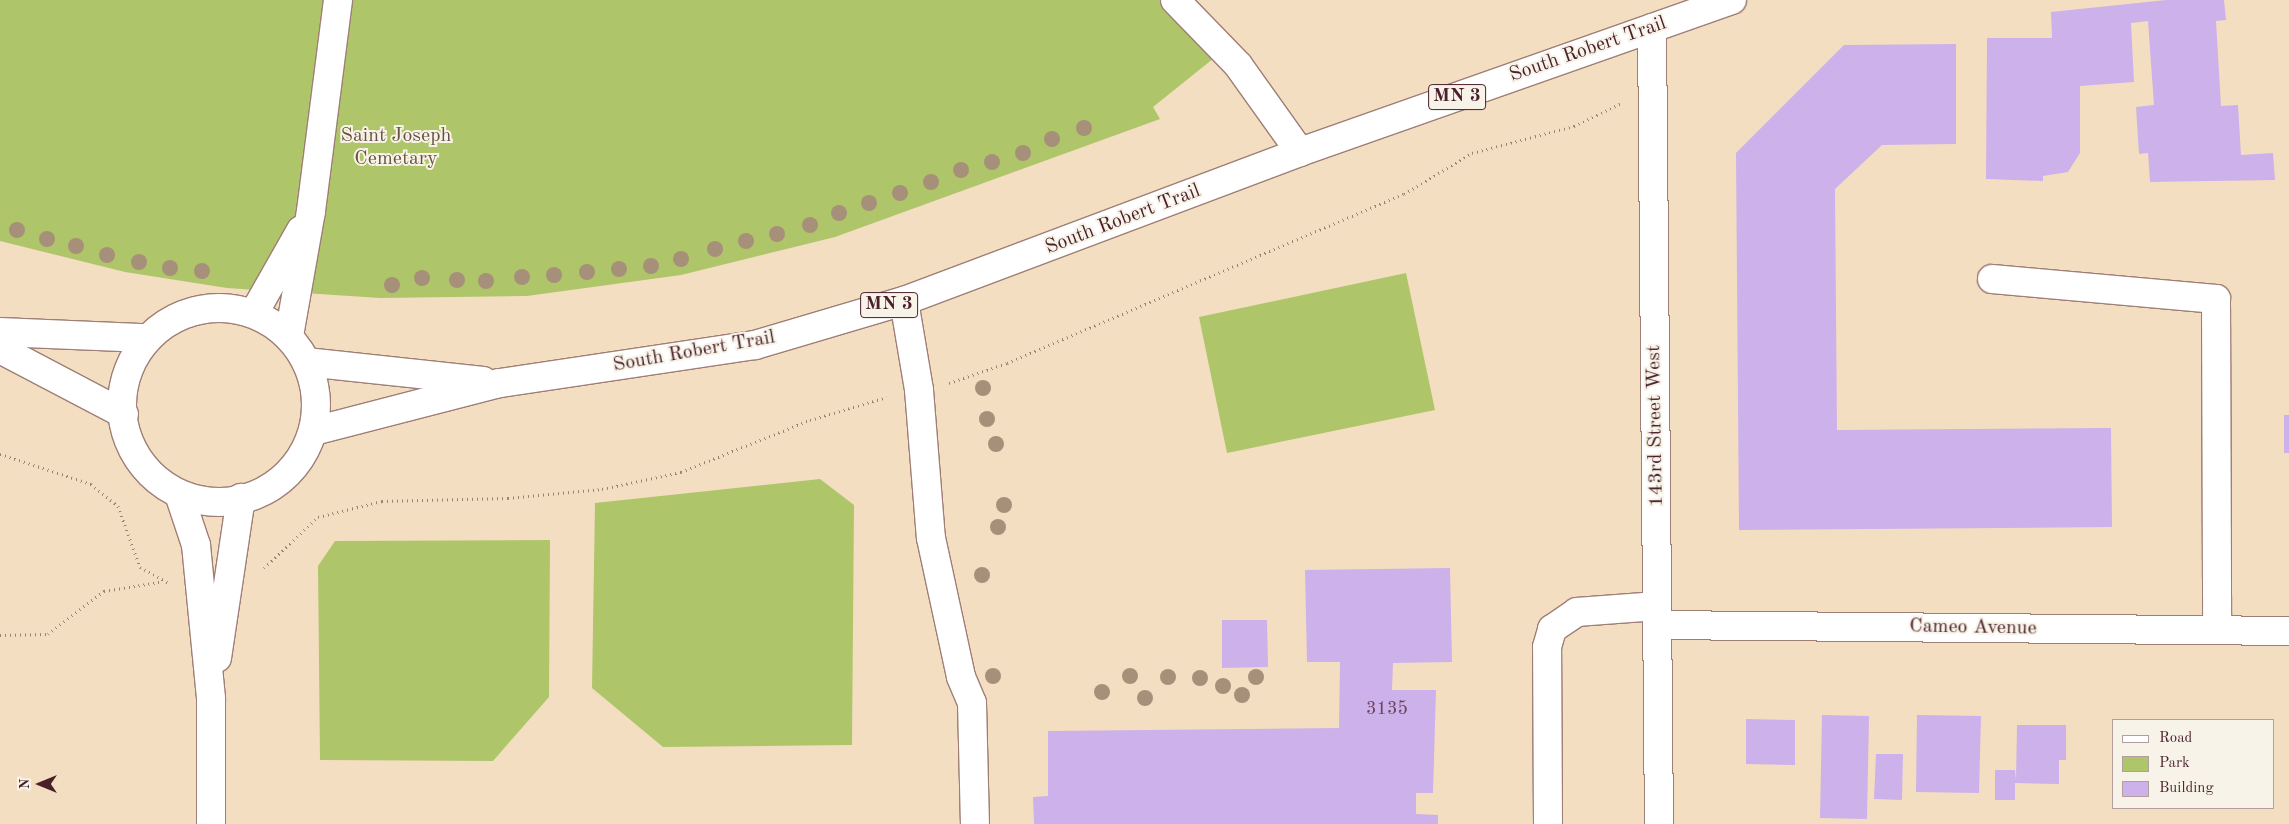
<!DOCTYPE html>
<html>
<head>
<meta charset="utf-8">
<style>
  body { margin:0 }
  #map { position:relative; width:2289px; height:824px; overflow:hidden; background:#f4dec1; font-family:"Old Standard TT",serif }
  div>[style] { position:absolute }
  .green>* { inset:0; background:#afc569 }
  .building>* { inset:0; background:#cdb1ea }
  .path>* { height:3px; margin-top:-1.5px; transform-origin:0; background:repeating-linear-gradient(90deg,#9f7e76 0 1px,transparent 0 5px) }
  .roads { filter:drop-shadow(1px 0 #9f7e76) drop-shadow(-1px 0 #9f7e76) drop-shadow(0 1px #9f7e76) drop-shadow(0 -1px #9f7e76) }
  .minor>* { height:28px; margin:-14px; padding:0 14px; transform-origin:14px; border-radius:14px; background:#fff }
  .major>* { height:28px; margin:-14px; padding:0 14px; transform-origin:14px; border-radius:14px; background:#fff }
  .major>.ring { margin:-14px; padding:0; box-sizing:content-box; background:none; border:28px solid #fff; border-radius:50% }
  .trees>* { width:16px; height:16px; margin:-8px; border-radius:50%; background:#a79079 }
  span { translate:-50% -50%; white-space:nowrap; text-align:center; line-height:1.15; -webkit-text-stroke:4px #f7f3e8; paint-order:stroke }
  .number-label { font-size:18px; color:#6b445b }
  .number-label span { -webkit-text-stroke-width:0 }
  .shield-label span { padding:1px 4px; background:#f7f3e8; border:1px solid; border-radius:4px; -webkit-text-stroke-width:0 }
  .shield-label { font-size:19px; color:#4a1f2b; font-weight:700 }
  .street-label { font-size:20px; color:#4a1f2b }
  .park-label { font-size:20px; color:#68513e }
  .legend { position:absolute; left:2112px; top:719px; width:162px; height:90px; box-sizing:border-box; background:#f7f3e8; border:1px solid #b29e9c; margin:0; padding:6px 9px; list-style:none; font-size:15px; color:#4a1f2b }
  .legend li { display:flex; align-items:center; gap:10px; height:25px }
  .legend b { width:25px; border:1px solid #b29e9c }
  .north { position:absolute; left:15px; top:759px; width:50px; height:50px; -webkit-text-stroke:4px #f7f3e8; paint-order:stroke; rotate:270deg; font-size:14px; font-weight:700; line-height:20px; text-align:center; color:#4a1f2b }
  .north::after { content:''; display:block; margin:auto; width:18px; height:22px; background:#4a1f2b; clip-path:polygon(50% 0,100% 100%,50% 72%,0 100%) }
</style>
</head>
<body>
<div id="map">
  <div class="green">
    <div style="clip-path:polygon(0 0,1175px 0,1224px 50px,1153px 107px,1160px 119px,835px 237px,681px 275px,527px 296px,380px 298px,227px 288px,125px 272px,0 241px)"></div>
    <div style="clip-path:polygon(1406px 273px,1435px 410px,1227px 453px,1199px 317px)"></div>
    <div style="clip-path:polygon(820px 479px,854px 505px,852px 745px,663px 747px,592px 688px,595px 503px)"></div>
    <div style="clip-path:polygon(550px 540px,549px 697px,493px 761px,320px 760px,318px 566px,335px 541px)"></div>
  </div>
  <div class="building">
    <div style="clip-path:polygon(2166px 0,2224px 0,2226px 20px,2216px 21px,2221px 106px,2238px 105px,2241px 155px,2273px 153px,2275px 180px,2150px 182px,2148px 153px,2139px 154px,2136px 107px,2154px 105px,2148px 21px,2131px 23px,2134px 82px,2080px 86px,2080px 153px,2068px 172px,2043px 176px,2043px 181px,1986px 179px,1987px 38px,2052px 38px,2051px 12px)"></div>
    <div style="clip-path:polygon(1956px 44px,1956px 144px,1882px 145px,1835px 189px,1837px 430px,2111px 428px,2112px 527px,1739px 530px,1736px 153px,1844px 45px)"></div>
    <div style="clip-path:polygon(2284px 415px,2289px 415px,2289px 453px,2284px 453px)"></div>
    <div style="clip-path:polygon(1450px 568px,1452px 662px,1393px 663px,1392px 690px,1436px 690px,1433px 793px,1416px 793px,1416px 814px,1438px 815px,1438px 824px,1034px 824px,1033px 797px,1048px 796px,1048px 731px,1339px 728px,1340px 662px,1307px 662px,1305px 570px)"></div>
    <div style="clip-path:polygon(1222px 620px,1267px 620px,1268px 667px,1222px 668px)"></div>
    <div style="clip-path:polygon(1822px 715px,1869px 716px,1867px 819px,1820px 818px)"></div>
    <div style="clip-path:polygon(1917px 715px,1981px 716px,1979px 793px,1916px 792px)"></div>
    <div style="clip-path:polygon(1746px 719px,1795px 720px,1795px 765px,1746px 764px)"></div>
    <div style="clip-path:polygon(2017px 725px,2066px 725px,2066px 760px,2059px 760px,2059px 784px,2015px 783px,2015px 800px,1995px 800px,1995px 770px,2015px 770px,2016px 780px)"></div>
    <div style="clip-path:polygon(1876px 754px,1903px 754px,1902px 800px,1874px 799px)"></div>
  </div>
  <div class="path">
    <div style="left:949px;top:383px;width:61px;rotate:-19deg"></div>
    <div style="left:1007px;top:363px;width:431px;rotate:-23.1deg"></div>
    <div style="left:1404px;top:194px;width:79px;rotate:-31.1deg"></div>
    <div style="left:1472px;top:153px;width:106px;rotate:-14.8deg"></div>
    <div style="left:1574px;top:126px;width:51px;rotate:-25.6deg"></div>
    <div style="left:0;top:454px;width:96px;rotate:18.2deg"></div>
    <div style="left:91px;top:484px;width:35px;rotate:39deg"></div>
    <div style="left:118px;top:506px;width:65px;rotate:70.2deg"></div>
    <div style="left:140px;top:567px;width:33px;rotate:29deg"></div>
    <div style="left:264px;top:568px;width:74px;rotate:-43.4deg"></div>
    <div style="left:318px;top:517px;width:66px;rotate:-14deg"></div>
    <div style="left:382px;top:501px;width:126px;rotate:-1.4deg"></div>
    <div style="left:508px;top:498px;width:94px;rotate:-5.5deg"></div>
    <div style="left:602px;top:489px;width:81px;rotate:-12.1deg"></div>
    <div style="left:681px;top:472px;width:139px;rotate:-22deg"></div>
    <div style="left:810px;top:420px;width:80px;rotate:-16.6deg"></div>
    <div style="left:0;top:635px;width:48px;rotate:-1.2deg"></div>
    <div style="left:48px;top:634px;width:71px;rotate:-37.5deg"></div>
    <div style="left:104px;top:591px;width:56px;rotate:-9.3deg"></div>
  </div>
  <div class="roads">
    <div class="minor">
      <div style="left:1175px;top:0;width:91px;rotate:45.9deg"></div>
      <div style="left:1238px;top:65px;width:107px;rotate:54.5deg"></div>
      <div style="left:1652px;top:28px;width:796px;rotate:89.5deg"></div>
      <div style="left:1992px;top:279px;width:225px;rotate:5.1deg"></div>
      <div style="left:2216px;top:299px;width:331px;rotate:89.8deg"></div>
      <div style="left:904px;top:301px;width:90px;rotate:80.4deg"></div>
      <div style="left:919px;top:390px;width:148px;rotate:85.4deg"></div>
      <div style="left:931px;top:538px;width:142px;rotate:77.8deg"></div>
      <div style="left:961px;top:677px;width:28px;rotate:67deg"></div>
      <div style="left:972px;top:703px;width:121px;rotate:88.6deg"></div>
      <div style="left:254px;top:313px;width:95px;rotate:-60.5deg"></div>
      <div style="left:289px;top:336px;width:127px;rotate:-80deg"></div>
      <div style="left:311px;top:211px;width:213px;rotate:-82.7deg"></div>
      <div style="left:180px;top:497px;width:51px;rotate:71.6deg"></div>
      <div style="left:196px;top:545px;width:155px;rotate:84.4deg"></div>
      <div style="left:211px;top:699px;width:125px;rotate:90deg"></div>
      <div style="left:1657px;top:625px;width:632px;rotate:0.54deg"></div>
      <div style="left:217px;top:658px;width:162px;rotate:-81.5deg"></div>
      <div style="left:1548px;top:824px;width:177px;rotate:-90.3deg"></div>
      <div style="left:1547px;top:647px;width:19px;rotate:-74deg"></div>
      <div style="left:1552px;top:629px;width:30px;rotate:-34deg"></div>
      <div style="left:1577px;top:612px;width:80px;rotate:-4.3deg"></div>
    </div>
    <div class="major">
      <div class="ring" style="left:122px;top:308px;width:166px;height:166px"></div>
      <div style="left:0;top:332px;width:146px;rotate:2.4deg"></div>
      <div style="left:0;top:349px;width:140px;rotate:27.7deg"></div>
      <div style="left:306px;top:362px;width:178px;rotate:6.1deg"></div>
      <div style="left:314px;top:431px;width:192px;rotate:-14.5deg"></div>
      <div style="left:500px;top:383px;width:258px;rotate:-8.5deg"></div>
      <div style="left:755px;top:345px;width:155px;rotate:-16.5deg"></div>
      <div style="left:904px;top:301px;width:423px;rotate:-20.6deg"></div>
      <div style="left:1300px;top:152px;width:458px;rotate:-19.4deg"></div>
    </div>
  </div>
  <div class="trees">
    <div style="left:1084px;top:128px"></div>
    <div style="left:1052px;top:139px"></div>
    <div style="left:1023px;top:153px"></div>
    <div style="left:992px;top:162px"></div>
    <div style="left:961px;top:170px"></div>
    <div style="left:931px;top:182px"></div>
    <div style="left:900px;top:193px"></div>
    <div style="left:869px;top:203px"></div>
    <div style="left:839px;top:213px"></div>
    <div style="left:810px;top:225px"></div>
    <div style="left:17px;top:230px"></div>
    <div style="left:777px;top:234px"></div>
    <div style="left:47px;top:239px"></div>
    <div style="left:746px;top:241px"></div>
    <div style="left:76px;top:246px"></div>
    <div style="left:715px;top:249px"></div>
    <div style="left:107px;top:255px"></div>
    <div style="left:681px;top:259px"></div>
    <div style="left:139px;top:262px"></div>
    <div style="left:651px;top:266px"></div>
    <div style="left:170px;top:268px"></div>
    <div style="left:619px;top:269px"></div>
    <div style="left:202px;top:271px"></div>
    <div style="left:587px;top:272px"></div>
    <div style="left:554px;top:275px"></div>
    <div style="left:522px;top:277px"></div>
    <div style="left:422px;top:278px"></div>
    <div style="left:457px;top:280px"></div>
    <div style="left:486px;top:281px"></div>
    <div style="left:392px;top:285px"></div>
    <div style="left:983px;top:388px"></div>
    <div style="left:987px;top:419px"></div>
    <div style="left:996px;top:444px"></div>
    <div style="left:1004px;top:505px"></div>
    <div style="left:998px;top:527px"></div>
    <div style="left:982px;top:575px"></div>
    <div style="left:993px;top:676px"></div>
    <div style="left:1130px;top:676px"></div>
    <div style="left:1168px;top:677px"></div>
    <div style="left:1256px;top:677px"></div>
    <div style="left:1200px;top:678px"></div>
    <div style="left:1223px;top:686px"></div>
    <div style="left:1102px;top:692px"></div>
    <div style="left:1242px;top:695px"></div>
    <div style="left:1145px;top:698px"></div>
  </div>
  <div class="number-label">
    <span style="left:1387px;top:709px">3135</span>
  </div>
  <div class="shield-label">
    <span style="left:1457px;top:97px">MN 3</span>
    <span style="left:889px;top:305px">MN 3</span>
  </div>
  <div class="street-label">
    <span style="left:1588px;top:50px;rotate:-19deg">South Robert Trail</span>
    <span style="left:1123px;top:220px;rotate:-21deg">South Robert Trail</span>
    <span style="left:694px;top:352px;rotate:-10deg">South Robert Trail</span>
    <span style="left:1656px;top:426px;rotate:-91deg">143rd Street West</span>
    <span style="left:1973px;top:628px;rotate:1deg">Cameo Avenue</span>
  </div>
  <div class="park-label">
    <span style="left:396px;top:148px">Saint Joseph<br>Cemetary</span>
  </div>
  <ul class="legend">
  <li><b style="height:6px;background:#fff"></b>Road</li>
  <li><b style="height:14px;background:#afc569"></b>Park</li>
  <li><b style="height:14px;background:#cdb1ea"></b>Building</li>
  </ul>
  <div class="north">N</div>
</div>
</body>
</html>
